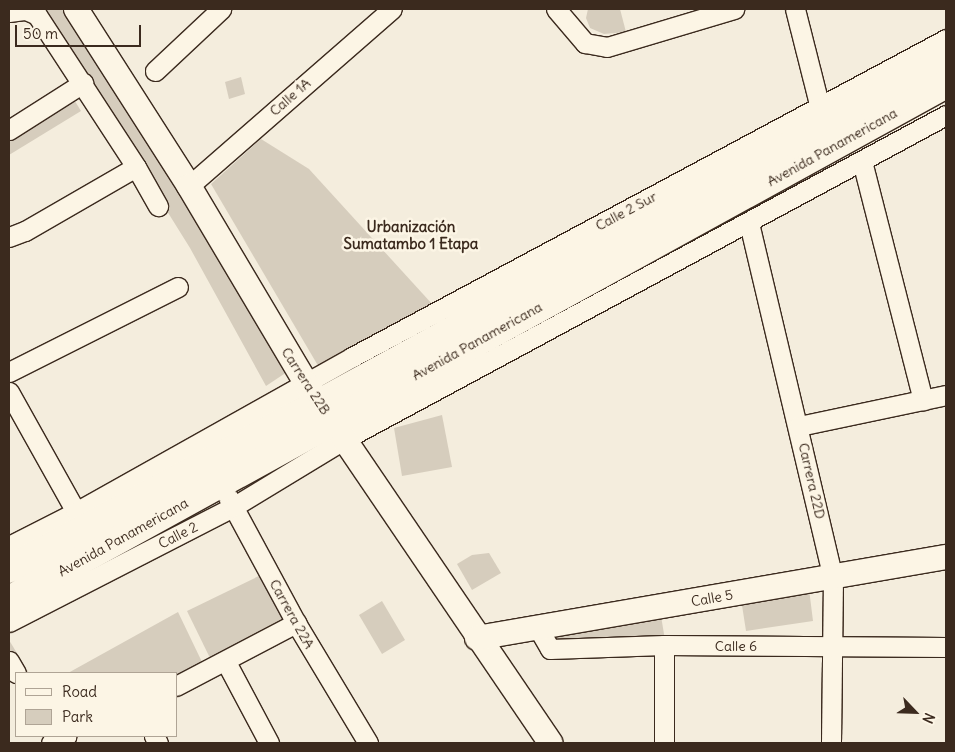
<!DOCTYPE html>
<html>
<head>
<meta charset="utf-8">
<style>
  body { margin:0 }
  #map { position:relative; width:955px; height:752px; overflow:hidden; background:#f4eddd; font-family:Delius,sans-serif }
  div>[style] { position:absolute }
  .green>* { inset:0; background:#d6cdbd }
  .roads { filter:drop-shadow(1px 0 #3b2a1e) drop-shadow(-1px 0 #3b2a1e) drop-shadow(0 1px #3b2a1e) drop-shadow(0 -1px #3b2a1e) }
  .minor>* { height:19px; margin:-9.5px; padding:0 9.5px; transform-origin:9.5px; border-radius:9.5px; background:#fcf5e5 }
  .tertiary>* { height:24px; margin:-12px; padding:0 12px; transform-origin:12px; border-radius:12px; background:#fcf5e5 }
  .primary>* { height:28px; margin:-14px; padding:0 14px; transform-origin:14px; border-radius:14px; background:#fcf5e5 }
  span { translate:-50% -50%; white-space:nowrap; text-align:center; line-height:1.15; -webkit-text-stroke:5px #fcf5e5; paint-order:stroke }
  .street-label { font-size:14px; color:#3b2a1e }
  .neighbourhood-label { font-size:15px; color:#3b2a1e; font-weight:700 }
  .frame { position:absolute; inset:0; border:10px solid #3b2a1e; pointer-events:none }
  .legend { position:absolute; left:15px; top:672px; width:162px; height:65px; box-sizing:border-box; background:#fcf5e5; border:1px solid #afa495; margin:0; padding:6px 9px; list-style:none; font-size:15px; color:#3b2a1e }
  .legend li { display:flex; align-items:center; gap:10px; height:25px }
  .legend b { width:25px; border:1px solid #afa495 }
  .north { position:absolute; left:890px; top:687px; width:50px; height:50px; -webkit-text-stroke:4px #fcf5e5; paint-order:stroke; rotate:114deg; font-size:14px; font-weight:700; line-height:20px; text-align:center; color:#3b2a1e }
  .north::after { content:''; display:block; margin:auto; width:18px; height:22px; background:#3b2a1e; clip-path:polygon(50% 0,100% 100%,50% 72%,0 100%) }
  .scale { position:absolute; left:15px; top:25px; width:126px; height:22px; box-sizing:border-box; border:2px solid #3b2a1e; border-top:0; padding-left:6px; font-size:15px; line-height:18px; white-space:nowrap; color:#3b2a1e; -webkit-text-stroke:4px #fcf5e5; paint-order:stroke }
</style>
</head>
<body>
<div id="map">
  <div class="green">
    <div style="clip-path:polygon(41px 9px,68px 9px,290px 370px,266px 386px,190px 248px)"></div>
    <div style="clip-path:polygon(588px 9px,620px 9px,626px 32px,604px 34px,590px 28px,586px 18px)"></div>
    <div style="clip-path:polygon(241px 77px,245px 94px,229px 99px,225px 82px)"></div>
    <div style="clip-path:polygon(73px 98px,81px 111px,9px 155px,9px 137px)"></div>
    <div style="clip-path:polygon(261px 139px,309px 169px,433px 305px,320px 369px,211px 184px)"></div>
    <div style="clip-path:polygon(442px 415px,452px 467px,402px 476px,394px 428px)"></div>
    <div style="clip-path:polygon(489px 553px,501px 573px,472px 590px,457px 564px,472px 555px)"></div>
    <div style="clip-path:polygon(265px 573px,288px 620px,210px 658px,187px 611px)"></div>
    <div style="clip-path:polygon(809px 589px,813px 621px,746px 631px,741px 599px)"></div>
    <div style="clip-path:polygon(382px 601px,405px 640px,382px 654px,359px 615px)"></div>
    <div style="clip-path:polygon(660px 610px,665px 640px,556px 642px,551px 636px)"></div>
    <div style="clip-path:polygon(178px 612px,202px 662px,176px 675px,68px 673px)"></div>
    <div style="clip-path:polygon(9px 640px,29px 673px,16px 673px,9px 666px)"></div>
  </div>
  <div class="roads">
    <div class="minor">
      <div style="left:556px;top:9px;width:45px;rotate:49.5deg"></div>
      <div style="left:585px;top:43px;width:22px;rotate:10deg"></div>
      <div style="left:607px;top:47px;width:133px;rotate:-16.7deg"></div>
      <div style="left:795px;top:9px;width:102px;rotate:75.8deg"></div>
      <div style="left:9px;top:12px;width:17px;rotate:-7deg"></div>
      <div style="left:26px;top:10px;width:12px;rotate:24deg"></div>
      <div style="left:37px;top:15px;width:181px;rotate:56.9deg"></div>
      <div style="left:136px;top:167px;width:45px;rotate:60.6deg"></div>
      <div style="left:155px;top:71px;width:91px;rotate:-43.2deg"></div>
      <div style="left:9px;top:130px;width:88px;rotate:-32.4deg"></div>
      <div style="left:862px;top:161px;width:247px;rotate:75.7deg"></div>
      <div style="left:189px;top:186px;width:269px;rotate:-41.1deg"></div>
      <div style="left:749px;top:223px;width:365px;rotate:76.7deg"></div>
      <div style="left:833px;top:578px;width:165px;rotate:90.7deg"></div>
      <div style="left:9px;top:237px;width:17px;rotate:-21deg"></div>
      <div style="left:25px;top:231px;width:128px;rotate:-30deg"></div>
      <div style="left:9px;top:372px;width:189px;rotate:-26.7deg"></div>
      <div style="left:9px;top:392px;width:137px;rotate:60.8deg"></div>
      <div style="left:799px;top:426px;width:150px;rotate:-11.9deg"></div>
      <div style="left:228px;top:497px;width:143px;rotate:61.6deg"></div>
      <div style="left:296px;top:623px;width:140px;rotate:59deg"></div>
      <div style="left:9px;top:546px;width:75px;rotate:-26.9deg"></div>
      <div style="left:76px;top:512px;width:317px;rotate:-29.3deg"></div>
      <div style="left:352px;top:357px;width:674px;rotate:-28.16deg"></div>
      <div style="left:9px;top:622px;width:252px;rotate:-27.2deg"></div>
      <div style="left:233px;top:507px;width:129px;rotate:-31.3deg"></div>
      <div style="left:343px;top:440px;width:685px;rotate:-28.32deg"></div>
      <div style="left:538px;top:628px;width:24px;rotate:60deg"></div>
      <div style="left:550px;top:649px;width:114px;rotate:-2deg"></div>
      <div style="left:664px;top:645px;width:282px;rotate:0.4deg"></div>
      <div style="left:664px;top:645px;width:98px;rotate:90deg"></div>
      <div style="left:9px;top:661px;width:14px;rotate:60deg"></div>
      <div style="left:226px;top:662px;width:92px;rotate:62deg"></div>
      <div style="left:176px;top:686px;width:136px;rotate:-27.7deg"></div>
      <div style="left:154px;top:736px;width:8px;rotate:60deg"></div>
      <div style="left:51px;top:743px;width:17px;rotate:-24deg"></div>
    </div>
    <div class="tertiary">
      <div style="left:76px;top:9px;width:210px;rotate:57.4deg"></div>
      <div style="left:189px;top:186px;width:229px;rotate:59.3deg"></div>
      <div style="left:306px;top:383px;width:435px;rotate:55.8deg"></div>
      <div style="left:477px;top:638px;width:476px;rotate:-9.8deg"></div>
    </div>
    <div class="primary">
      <div style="left:9px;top:569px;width:354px;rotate:-28.2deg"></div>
      <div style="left:321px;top:402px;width:712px;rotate:-28.69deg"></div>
      <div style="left:9px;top:600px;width:1070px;rotate:-28.84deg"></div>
    </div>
  </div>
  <div class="street-label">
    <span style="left:290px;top:97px;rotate:-41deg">Calle 1A</span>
    <span style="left:832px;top:147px;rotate:-29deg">Avenida Panamericana</span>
    <span style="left:626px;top:211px;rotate:-28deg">Calle 2 Sur</span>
    <span style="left:477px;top:341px;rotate:-29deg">Avenida Panamericana</span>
    <span style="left:306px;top:381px;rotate:57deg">Carrera 22B</span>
    <span style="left:812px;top:481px;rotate:77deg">Carrera 22D</span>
    <span style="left:178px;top:535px;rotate:-27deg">Calle 2</span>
    <span style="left:123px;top:537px;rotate:-29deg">Avenida Panamericana</span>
    <span style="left:712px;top:598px;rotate:-10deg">Calle 5</span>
    <span style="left:292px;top:614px;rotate:61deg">Carrera 22A</span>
    <span style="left:736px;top:646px">Calle 6</span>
  </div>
  <div class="neighbourhood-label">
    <span style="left:411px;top:235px">Urbanización<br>Sumatambo 1 Etapa</span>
  </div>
  <div class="frame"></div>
  <ul class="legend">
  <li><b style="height:6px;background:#fcf5e5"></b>Road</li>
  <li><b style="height:14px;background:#d6cdbd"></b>Park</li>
  </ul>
  <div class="north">N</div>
  <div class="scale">50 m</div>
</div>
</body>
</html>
